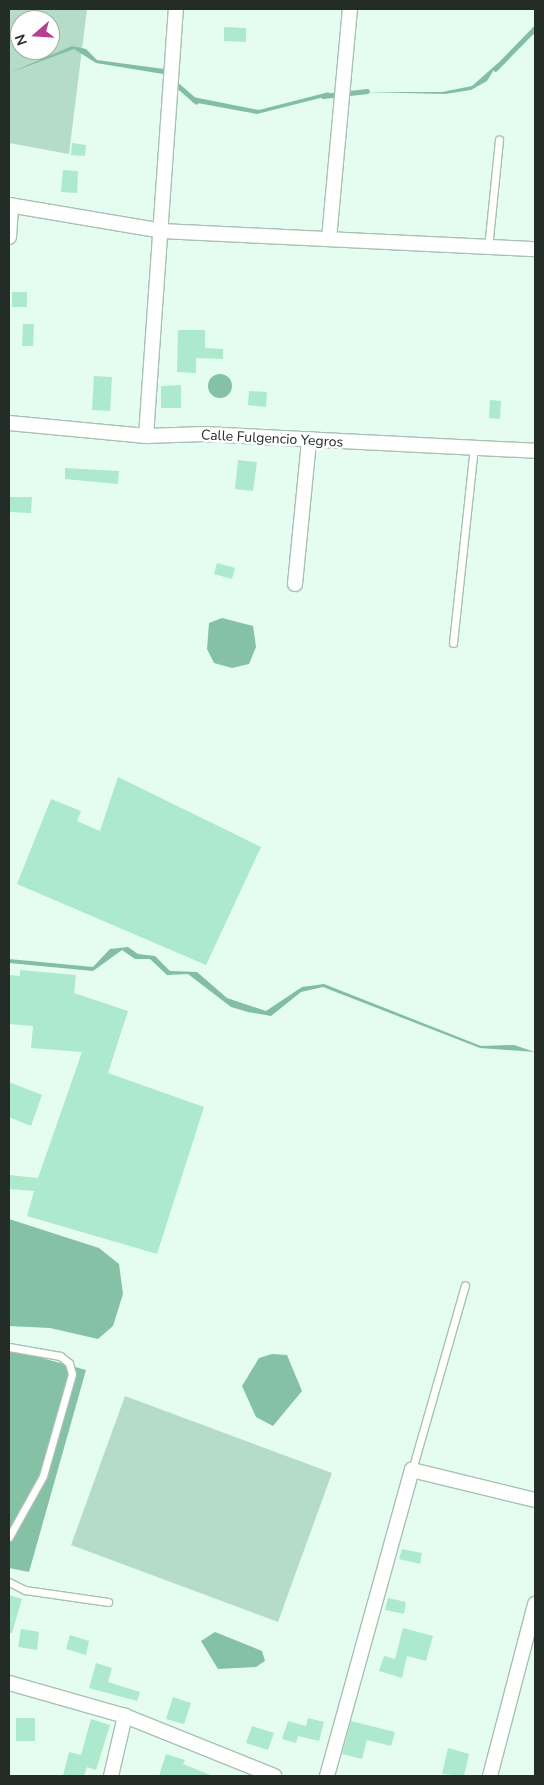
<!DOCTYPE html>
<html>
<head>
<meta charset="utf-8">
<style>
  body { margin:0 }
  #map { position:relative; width:544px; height:1785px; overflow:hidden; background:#e5fdf1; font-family:"Nunito Sans",sans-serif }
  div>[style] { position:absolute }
  .green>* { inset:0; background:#b5dcc9 }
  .forest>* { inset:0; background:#85c1a5 }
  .round { border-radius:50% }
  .water>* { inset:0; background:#82bea3 }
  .stream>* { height:4.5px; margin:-2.25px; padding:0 2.25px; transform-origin:2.25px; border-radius:2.25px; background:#82bea3 }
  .building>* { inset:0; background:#ace9cd }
  .roads { filter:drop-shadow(1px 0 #a9c0b5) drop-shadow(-1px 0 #a9c0b5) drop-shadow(0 1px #a9c0b5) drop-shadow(0 -1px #a9c0b5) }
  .lane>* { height:7px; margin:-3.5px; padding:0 3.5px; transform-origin:3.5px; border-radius:3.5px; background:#fff }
  .street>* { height:14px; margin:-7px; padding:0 7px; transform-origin:7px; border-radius:7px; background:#fff }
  span { translate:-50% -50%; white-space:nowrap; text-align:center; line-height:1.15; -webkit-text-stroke:5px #fff; paint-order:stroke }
  .street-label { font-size:14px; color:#232c27 }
  .frame { position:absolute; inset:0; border:10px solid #232c27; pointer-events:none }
  .north { position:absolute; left:10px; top:10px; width:50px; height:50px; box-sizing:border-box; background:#fff; border:1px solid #a7aba9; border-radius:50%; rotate:251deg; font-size:14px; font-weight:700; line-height:20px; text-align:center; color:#232c27 }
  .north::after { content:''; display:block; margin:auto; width:18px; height:22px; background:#b83d8e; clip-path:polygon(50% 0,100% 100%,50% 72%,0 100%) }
</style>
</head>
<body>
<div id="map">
  <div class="green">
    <div style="clip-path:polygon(evenodd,9px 9px,87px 9px,69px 154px,9px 143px,9px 9px,20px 20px,50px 20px,50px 50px,20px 50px,20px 20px)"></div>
    <div style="clip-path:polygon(125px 1396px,332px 1473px,278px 1622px,71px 1545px)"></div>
  </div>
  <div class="forest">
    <div class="round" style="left:208px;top:374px;width:24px;height:24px"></div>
    <div style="clip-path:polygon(222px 618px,253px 626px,256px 647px,249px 664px,232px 668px,214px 663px,207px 649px,209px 623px)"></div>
    <div style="clip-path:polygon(9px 1219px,99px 1248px,119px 1264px,123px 1294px,113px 1326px,98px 1339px,50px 1328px,9px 1326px)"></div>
    <div style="clip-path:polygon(9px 1349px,86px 1370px,29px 1572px,9px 1568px)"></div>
    <div style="clip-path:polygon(272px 1354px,287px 1355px,302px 1391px,273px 1426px,256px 1417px,242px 1386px,259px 1358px)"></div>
    <div style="clip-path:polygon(215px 1632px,262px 1651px,265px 1661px,256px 1667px,218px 1669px,201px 1641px)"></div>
  </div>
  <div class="water">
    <div style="clip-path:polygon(72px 46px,86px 49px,97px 60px,164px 69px,163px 74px,96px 63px,74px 49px,9px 73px)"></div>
    <div style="clip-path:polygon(498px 63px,487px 81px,471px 90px,445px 94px,361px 92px,442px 92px,472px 86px)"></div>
    <div style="clip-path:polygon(329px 92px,328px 96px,257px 114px,192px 102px,193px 97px,259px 110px)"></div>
    <div style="clip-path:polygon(128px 947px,138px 954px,155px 956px,170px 971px,197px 972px,227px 998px,266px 1011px,302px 987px,324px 984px,481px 1046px,514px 1045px,535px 1052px,480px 1048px,323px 987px,301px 992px,271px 1016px,248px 1012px,231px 1007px,188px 974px,167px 975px,150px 959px,135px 959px,122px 950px,93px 971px,9px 963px,9px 959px,93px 967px,110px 949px)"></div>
  </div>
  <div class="stream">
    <div style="left:495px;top:69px;width:57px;rotate:-45.7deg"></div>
    <div style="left:175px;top:83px;width:28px;rotate:41deg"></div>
    <div style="left:323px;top:96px;width:44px;rotate:-6.5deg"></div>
  </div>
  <div class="building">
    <div style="clip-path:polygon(224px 27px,246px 28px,246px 42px,224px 41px)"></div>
    <div style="clip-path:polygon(72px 143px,86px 145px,85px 156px,71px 155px)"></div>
    <div style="clip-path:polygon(63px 170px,78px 171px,77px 193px,61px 192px)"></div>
    <div style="clip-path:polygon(12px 292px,27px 292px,27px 307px,12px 307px)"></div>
    <div style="clip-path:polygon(23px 324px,34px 324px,33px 346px,22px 346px)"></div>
    <div style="clip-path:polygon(178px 330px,205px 330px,205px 348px,223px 349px,223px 359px,196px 358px,196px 373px,177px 372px)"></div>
    <div style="clip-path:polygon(94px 376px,112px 377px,110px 411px,92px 410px)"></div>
    <div style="clip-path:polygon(181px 385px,181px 408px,161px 408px,161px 386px)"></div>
    <div style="clip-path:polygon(249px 391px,267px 392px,266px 407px,248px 405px)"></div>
    <div style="clip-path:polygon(490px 400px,501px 401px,500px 419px,489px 418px)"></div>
    <div style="clip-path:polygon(238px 460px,257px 462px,253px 491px,235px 489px)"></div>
    <div style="clip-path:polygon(65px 468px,119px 471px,118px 484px,65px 479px)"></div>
    <div style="clip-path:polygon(9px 497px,32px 497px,31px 513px,9px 512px)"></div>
    <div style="clip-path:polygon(217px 563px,235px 568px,232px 579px,214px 574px)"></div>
    <div style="clip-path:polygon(118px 777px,261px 847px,206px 965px,17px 884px,51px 799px,81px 811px,77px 821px,100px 831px)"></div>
    <div style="clip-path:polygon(20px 970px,76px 975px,74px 993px,128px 1011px,108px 1073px,204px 1107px,157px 1254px,27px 1216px,34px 1191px,9px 1189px,9px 1175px,38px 1178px,82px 1052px,31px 1048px,33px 1026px,9px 1024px,9px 975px,20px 976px)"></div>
    <div style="clip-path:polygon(9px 1082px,42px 1095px,31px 1126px,9px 1117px)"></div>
    <div style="clip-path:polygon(402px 1549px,422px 1553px,420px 1564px,399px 1559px)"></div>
    <div style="clip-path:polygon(9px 1595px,22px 1599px,12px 1633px,9px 1633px)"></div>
    <div style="clip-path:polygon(388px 1598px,406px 1602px,404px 1614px,385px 1610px)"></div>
    <div style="clip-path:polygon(403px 1628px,433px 1636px,426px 1661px,407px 1656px,402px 1678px,379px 1671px,384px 1656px,395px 1659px)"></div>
    <div style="clip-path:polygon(21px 1629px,39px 1632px,37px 1650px,18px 1647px)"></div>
    <div style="clip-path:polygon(70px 1635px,89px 1641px,86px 1655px,66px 1649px)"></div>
    <div style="clip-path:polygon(96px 1663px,112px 1668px,108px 1682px,140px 1692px,137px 1701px,89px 1688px)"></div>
    <div style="clip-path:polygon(173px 1697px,191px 1703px,184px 1724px,166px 1719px)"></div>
    <div style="clip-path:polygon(16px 1718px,35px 1718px,35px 1741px,16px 1741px)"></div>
    <div style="clip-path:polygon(308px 1718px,324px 1722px,319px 1741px,298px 1736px,296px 1743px,282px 1739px,288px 1721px,306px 1726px)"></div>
    <div style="clip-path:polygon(91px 1719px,110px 1725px,96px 1770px,87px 1767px,84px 1776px,63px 1776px,69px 1752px,81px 1755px)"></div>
    <div style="clip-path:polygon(351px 1721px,395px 1732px,391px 1746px,367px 1740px,362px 1759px,342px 1754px)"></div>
    <div style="clip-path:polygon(252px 1726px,274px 1733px,268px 1750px,246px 1743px)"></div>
    <div style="clip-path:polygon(448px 1748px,469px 1754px,464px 1776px,442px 1774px)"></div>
    <div style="clip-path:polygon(166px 1754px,185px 1760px,183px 1764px,213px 1776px,159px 1776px)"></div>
  </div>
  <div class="roads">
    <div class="lane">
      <div style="left:488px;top:248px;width:109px;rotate:-84.2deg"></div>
      <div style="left:453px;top:643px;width:196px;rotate:-83.9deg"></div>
      <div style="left:9px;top:1347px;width:52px;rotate:10deg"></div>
      <div style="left:60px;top:1356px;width:11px;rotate:38deg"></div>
      <div style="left:69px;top:1363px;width:11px;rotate:75deg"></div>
      <div style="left:72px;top:1374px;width:106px;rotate:105.9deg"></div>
      <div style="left:43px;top:1476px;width:70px;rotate:119.1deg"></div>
      <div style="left:412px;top:1470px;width:192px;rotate:-74deg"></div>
      <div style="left:9px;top:1582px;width:18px;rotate:27deg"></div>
      <div style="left:25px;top:1590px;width:84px;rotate:8.2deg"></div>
    </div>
    <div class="street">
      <div style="left:9px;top:205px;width:156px;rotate:9.6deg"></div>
      <div style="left:163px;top:231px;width:372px;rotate:2.8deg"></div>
      <div style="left:9px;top:237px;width:31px;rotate:-86deg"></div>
      <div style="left:329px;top:239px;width:231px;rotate:-84.8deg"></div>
      <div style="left:9px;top:423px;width:138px;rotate:5.4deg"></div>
      <div style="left:146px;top:436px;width:58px;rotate:-2deg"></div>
      <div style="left:204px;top:434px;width:331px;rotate:2.9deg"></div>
      <div style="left:146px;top:436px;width:428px;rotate:-86deg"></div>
      <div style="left:295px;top:584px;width:143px;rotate:-84.4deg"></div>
      <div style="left:9px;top:1683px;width:121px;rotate:15.9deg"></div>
      <div style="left:125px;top:1716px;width:161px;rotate:21.9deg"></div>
      <div style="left:111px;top:1776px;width:62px;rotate:-76.9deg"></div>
      <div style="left:327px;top:1776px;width:318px;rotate:-74.5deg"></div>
      <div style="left:412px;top:1470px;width:127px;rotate:13.7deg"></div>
      <div style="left:490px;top:1776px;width:178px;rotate:-75.3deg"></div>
    </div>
  </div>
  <div class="street-label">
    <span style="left:272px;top:439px;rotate:3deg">Calle Fulgencio Yegros</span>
  </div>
  <div class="frame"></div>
  <div class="north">N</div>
</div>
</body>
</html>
